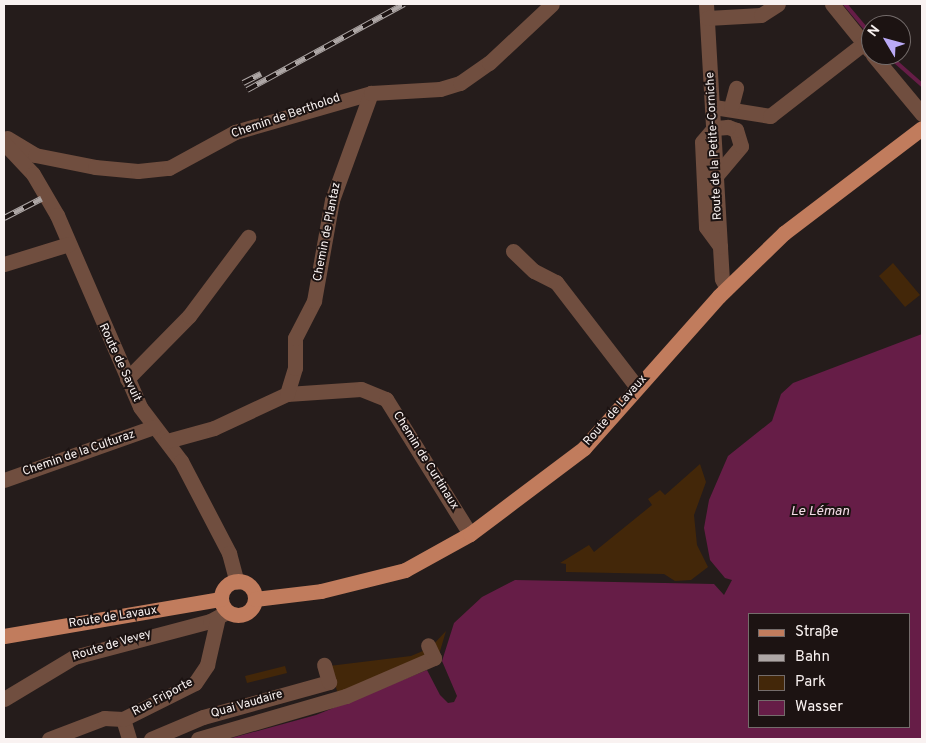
<!DOCTYPE html>
<html>
<head>
<meta charset="utf-8">
<style>
  body { margin:0 }
  #map { position:relative; width:926px; height:743px; overflow:hidden; background:#251c1b; font-family:Overpass,sans-serif }
  div>[style] { position:absolute }
  .green>* { inset:0; background:#432709 }
  .water>* { inset:0; background:#661d47 }
  .stream>* { height:4px; margin:-2px; padding:0 2px; transform-origin:2px; border-radius:2px; background:#661d47 }
  .minor>* { height:15px; margin:-7.5px; padding:0 7.5px; transform-origin:7.5px; border-radius:7.5px; background:#704e3f }
  .major>* { height:15px; margin:-7.5px; padding:0 7.5px; transform-origin:7.5px; border-radius:7.5px; background:#c17c5d }
  .major>.ring { margin:-7.5px; padding:0; box-sizing:content-box; background:none; border:15px solid #c17c5d; border-radius:50% }
  .rail>* { height:5.5px; margin-top:-2.75px; transform-origin:0; background:repeating-linear-gradient(90deg,#1c1312 0 11px,#ada6a5 0 22px); box-sizing:border-box; border-block:1px solid #ada6a5 }
  span { translate:-50% -50%; white-space:nowrap; text-align:center; line-height:1.15; -webkit-text-stroke:4px #1c1312; paint-order:stroke }
  .street-label { font-size:12px; color:#f9f2f1 }
  .water-label { font-size:14px; color:#f4dce7; font-style:italic }
  .frame { position:absolute; inset:0; border:5px solid #f9f2f1; pointer-events:none }
  .legend { position:absolute; left:748px; top:613px; width:162px; height:115px; box-sizing:border-box; background:#1c1312; border:1px solid #746c6b; margin:0; padding:6px 9px; list-style:none; font-size:15px; color:#f9f2f1 }
  .legend li { display:flex; align-items:center; gap:10px; height:25px }
  .legend b { width:25px; border:1px solid #746c6b }
  .north { position:absolute; left:861px; top:15px; width:50px; height:50px; box-sizing:border-box; background:#1c1312; border:1px solid #746c6b; border-radius:50%; rotate:307deg; font-size:14px; font-weight:700; line-height:20px; text-align:center; color:#f9f2f1 }
  .north::after { content:''; display:block; margin:auto; width:18px; height:22px; background:#baaaf6; clip-path:polygon(50% 0,100% 100%,50% 72%,0 100%) }
</style>
</head>
<body>
<div id="map">
  <div class="green">
    <div style="clip-path:polygon(893px 263px,920px 295px,905px 307px,879px 276px)"></div>
    <div style="clip-path:polygon(700px 464px,706px 482px,694px 515px,697px 545px,708px 567px,691px 580px,675px 581px,664px 574px,566px 572px,566px 564px,560px 563px,589px 545px,594px 552px,652px 505px,648px 499px,660px 490px,665px 495px)"></div>
    <div style="clip-path:polygon(446px 631px,438px 658px,340px 700px,329px 666px,411px 656px,430px 648px)"></div>
    <div style="clip-path:polygon(285px 666px,287px 673px,247px 683px,245px 676px)"></div>
  </div>
  <div class="water">
    <div style="clip-path:polygon(evenodd,922px 334px,922px 739px,228px 739px,316px 715px,427px 670px,440px 695px,448px 703px,454px 702px,457px 696px,442px 661px,454px 623px,482px 597px,515px 580px,714px 584px,724px 595px,732px 580px,725px 578px,710px 560px,704px 528px,709px 500px,728px 456px,772px 421px,781px 394px,793px 383px,922px 334px,750px 614px,910px 614px,910px 727px,750px 727px,750px 614px)"></div>
  </div>
  <div class="stream">
    <div style="left:845px;top:4px;width:40px;rotate:50deg"></div>
    <div style="left:888px;top:55px;width:45px;rotate:41.4deg"></div>
  </div>
  <div class="minor">
    <div style="left:706px;top:4px;width:275px;rotate:86.7deg"></div>
    <div style="left:722px;top:279px;width:10px;rotate:61deg"></div>
    <div style="left:832px;top:4px;width:60px;rotate:51deg"></div>
    <div style="left:707px;top:18px;width:54px;rotate:-3.2deg"></div>
    <div style="left:761px;top:15px;width:20px;rotate:-33deg"></div>
    <div style="left:873px;top:55px;width:77px;rotate:50.3deg"></div>
    <div style="left:714px;top:107px;width:57px;rotate:9.1deg"></div>
    <div style="left:770px;top:116px;width:119px;rotate:-37.8deg"></div>
    <div style="left:731px;top:107px;width:20px;rotate:-75deg"></div>
    <div style="left:7px;top:138px;width:33px;rotate:31deg"></div>
    <div style="left:35px;top:155px;width:61px;rotate:11.3deg"></div>
    <div style="left:95px;top:167px;width:43px;rotate:5.3deg"></div>
    <div style="left:138px;top:171px;width:31px;rotate:-6deg"></div>
    <div style="left:169px;top:168px;width:75px;rotate:-28.6deg"></div>
    <div style="left:235px;top:132px;width:141px;rotate:-16deg"></div>
    <div style="left:4px;top:143px;width:42px;rotate:46.9deg"></div>
    <div style="left:33px;top:174px;width:48px;rotate:59.7deg"></div>
    <div style="left:57px;top:215px;width:209px;rotate:66.6deg"></div>
    <div style="left:140px;top:407px;width:68px;rotate:52.8deg"></div>
    <div style="left:181px;top:461px;width:104px;rotate:62.4deg"></div>
    <div style="left:229px;top:553px;width:30px;rotate:75deg"></div>
    <div style="left:716px;top:176px;width:39px;rotate:-50deg"></div>
    <div style="left:741px;top:146px;width:17px;rotate:-107deg"></div>
    <div style="left:736px;top:130px;width:9px;rotate:-159deg"></div>
    <div style="left:728px;top:127px;width:14px;rotate:176deg"></div>
    <div style="left:714px;top:128px;width:18px;rotate:131deg"></div>
    <div style="left:702px;top:142px;width:85px;rotate:87.3deg"></div>
    <div style="left:706px;top:227px;width:24px;rotate:54deg"></div>
    <div style="left:513px;top:251px;width:29px;rotate:44deg"></div>
    <div style="left:534px;top:271px;width:25px;rotate:27deg"></div>
    <div style="left:556px;top:282px;width:133px;rotate:52.4deg"></div>
    <div style="left:4px;top:264px;width:68px;rotate:-17.1deg"></div>
    <div style="left:127px;top:379px;width:88px;rotate:-45.5deg"></div>
    <div style="left:189px;top:316px;width:99px;rotate:-53.2deg"></div>
    <div style="left:287px;top:394px;width:74px;rotate:-3.9deg"></div>
    <div style="left:361px;top:389px;width:27px;rotate:22deg"></div>
    <div style="left:386px;top:399px;width:159px;rotate:58.1deg"></div>
    <div style="left:167px;top:441px;width:49px;rotate:-15.5deg"></div>
    <div style="left:214px;top:428px;width:81px;rotate:-25deg"></div>
    <div style="left:287px;top:394px;width:27px;rotate:-73deg"></div>
    <div style="left:295px;top:368px;width:30px;rotate:-90deg"></div>
    <div style="left:295px;top:338px;width:42px;rotate:-62.8deg"></div>
    <div style="left:314px;top:301px;width:103px;rotate:-79.9deg"></div>
    <div style="left:332px;top:200px;width:114px;rotate:-70deg"></div>
    <div style="left:371px;top:93px;width:69px;rotate:-3.3deg"></div>
    <div style="left:440px;top:89px;width:21px;rotate:-17deg"></div>
    <div style="left:460px;top:83px;width:35px;rotate:-35deg"></div>
    <div style="left:489px;top:63px;width:86px;rotate:-43.1deg"></div>
    <div style="left:4px;top:480px;width:159px;rotate:-19.5deg"></div>
    <div style="left:4px;top:699px;width:82px;rotate:-31deg"></div>
    <div style="left:74px;top:657px;width:141px;rotate:-14.8deg"></div>
    <div style="left:210px;top:621px;width:19px;rotate:-28deg"></div>
    <div style="left:123px;top:719px;width:21px;rotate:73deg"></div>
    <div style="left:49px;top:739px;width:59px;rotate:-20.9deg"></div>
    <div style="left:104px;top:718px;width:19px;rotate:3deg"></div>
    <div style="left:123px;top:719px;width:80px;rotate:-26.6deg"></div>
    <div style="left:195px;top:683px;width:22px;rotate:-56deg"></div>
    <div style="left:207px;top:665px;width:49px;rotate:-77.1deg"></div>
    <div style="left:151px;top:739px;width:56px;rotate:-22.9deg"></div>
    <div style="left:203px;top:717px;width:131px;rotate:-15.5deg"></div>
    <div style="left:329px;top:682px;width:18px;rotate:-106deg"></div>
    <div style="left:198px;top:739px;width:154px;rotate:-16.2deg"></div>
    <div style="left:346px;top:696px;width:96px;rotate:-23.4deg"></div>
    <div style="left:434px;top:658px;width:14px;rotate:-115deg"></div>
  </div>
  <div class="major">
    <div class="ring" style="left:221px;top:581px;width:19px;height:19px"></div>
    <div style="left:255px;top:599px;width:66px;rotate:-6.9deg"></div>
    <div style="left:321px;top:591px;width:87px;rotate:-14deg"></div>
    <div style="left:405px;top:570px;width:74px;rotate:-29deg"></div>
    <div style="left:470px;top:534px;width:143px;rotate:-37deg"></div>
    <div style="left:584px;top:448px;width:203px;rotate:-48.4deg"></div>
    <div style="left:719px;top:296px;width:91px;rotate:-44.1deg"></div>
    <div style="left:784px;top:233px;width:173px;rotate:-37.3deg"></div>
    <div style="left:4px;top:636px;width:220px;rotate:-9.7deg"></div>
  </div>
  <div class="rail">
    <div style="left:243px;top:83px;width:20px;rotate:-27deg"></div>
    <div style="left:247px;top:90px;width:179px;rotate:-28.7deg"></div>
    <div style="left:4px;top:218px;width:42px;rotate:-27.2deg"></div>
  </div>
  <div class="street-label">
    <span style="left:286px;top:117px;rotate:-19deg">Chemin de Bertholod</span>
    <span style="left:715px;top:146px;rotate:-93deg">Route de la Petite-Corniche</span>
    <span style="left:328px;top:232px;rotate:-79deg">Chemin de Plantaz</span>
    <span style="left:119px;top:363px;rotate:65deg">Route de Savuit</span>
    <span style="left:616px;top:411px;rotate:-49deg">Route de Lavaux</span>
    <span style="left:79px;top:454px;rotate:-19deg">Chemin de la Culturaz</span>
    <span style="left:425px;top:461px;rotate:58deg">Chemin de Curtinaux</span>
    <span style="left:113px;top:618px;rotate:-9deg">Route de Lavaux</span>
    <span style="left:112px;top:646px;rotate:-17deg">Route de Vevey</span>
    <span style="left:163px;top:698px;rotate:-28deg">Rue Friporte</span>
    <span style="left:247px;top:705px;rotate:-16deg">Quai Vaudaire</span>
  </div>
  <div class="water-label">
    <span style="left:820px;top:512px">Le Léman</span>
  </div>
  <div class="frame"></div>
  <ul class="legend">
  <li><b style="height:6px;background:#c17c5d"></b>Straße</li>
  <li><b style="height:6px;background:#ada6a5"></b>Bahn</li>
  <li><b style="height:14px;background:#432709"></b>Park</li>
  <li><b style="height:14px;background:#661d47"></b>Wasser</li>
  </ul>
  <div class="north">N</div>
</div>
</body>
</html>
